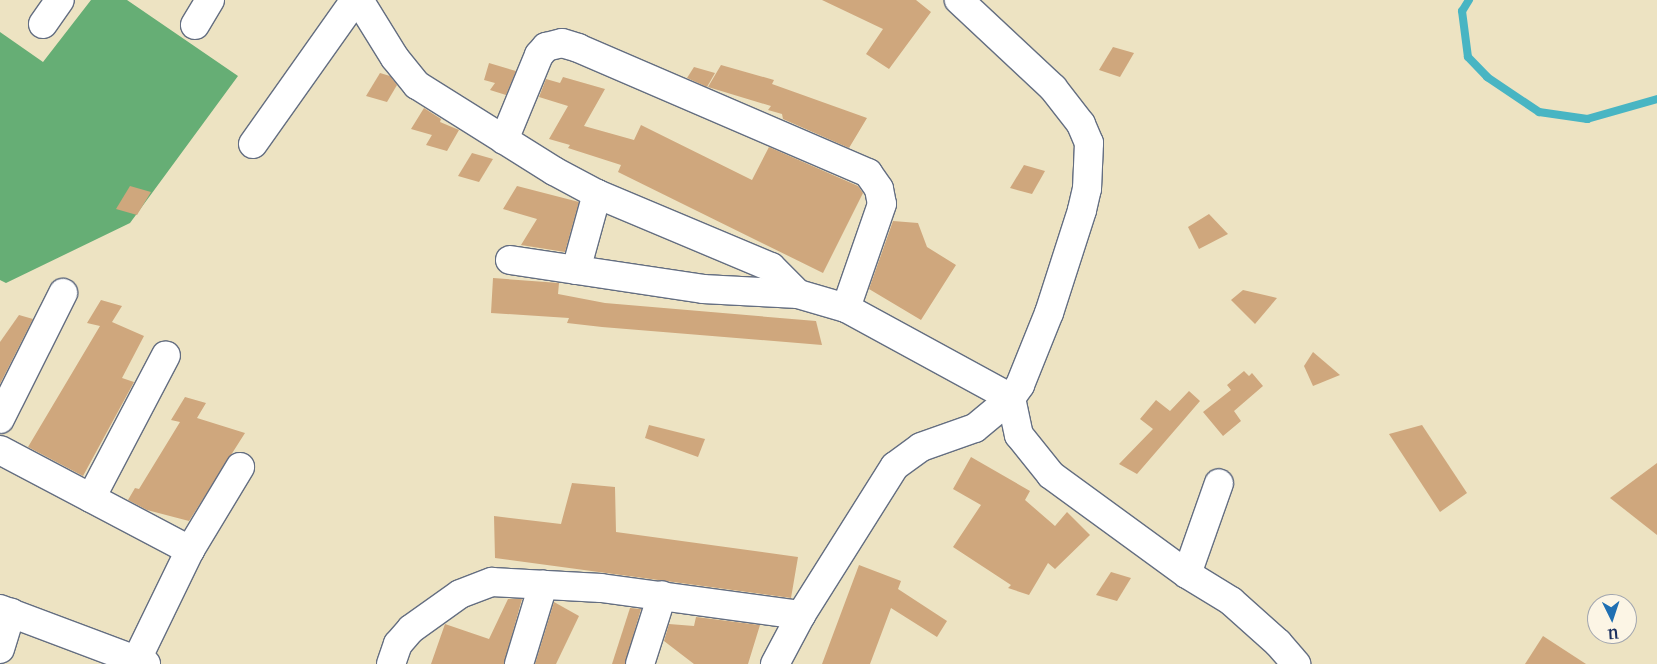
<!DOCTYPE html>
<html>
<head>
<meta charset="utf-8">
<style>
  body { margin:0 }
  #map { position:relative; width:1657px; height:664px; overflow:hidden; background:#ede3c2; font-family:"IM FELL French Canon",serif }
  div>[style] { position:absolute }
  .forest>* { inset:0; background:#66ae75 }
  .stream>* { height:8px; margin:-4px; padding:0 4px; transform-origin:4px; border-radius:4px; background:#48b5c3 }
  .building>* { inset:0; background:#cfa77d }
  .roads { filter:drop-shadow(1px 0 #646e81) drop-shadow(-1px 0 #646e81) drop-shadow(0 1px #646e81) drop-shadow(0 -1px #646e81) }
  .minor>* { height:28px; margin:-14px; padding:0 14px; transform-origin:14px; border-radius:14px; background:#fff }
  span { translate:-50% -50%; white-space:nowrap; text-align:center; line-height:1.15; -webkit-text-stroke:4.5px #fcf5e5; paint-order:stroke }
  .north { position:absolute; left:1587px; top:594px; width:50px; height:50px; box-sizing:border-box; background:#fcf5e5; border:1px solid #a2a6af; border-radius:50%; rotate:176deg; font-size:14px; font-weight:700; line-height:20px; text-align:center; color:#1b2f5e }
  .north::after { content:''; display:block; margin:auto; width:18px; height:22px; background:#1f6fb2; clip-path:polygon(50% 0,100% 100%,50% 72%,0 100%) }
</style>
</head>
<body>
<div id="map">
  <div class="forest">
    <div style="clip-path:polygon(91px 0,127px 0,238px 76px,130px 223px,6px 283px,0 280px,0 32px,43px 62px)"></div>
  </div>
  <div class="stream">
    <div style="left:1469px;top:0;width:13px;rotate:122deg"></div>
    <div style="left:1462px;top:11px;width:46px;rotate:82.6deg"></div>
    <div style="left:1468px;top:57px;width:28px;rotate:46deg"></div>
    <div style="left:1487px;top:77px;width:63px;rotate:33.9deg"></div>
    <div style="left:1539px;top:112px;width:49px;rotate:8.3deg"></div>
    <div style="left:1587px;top:119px;width:73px;rotate:-15.9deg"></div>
  </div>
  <div class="building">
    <div style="clip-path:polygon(822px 0,916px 0,931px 12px,889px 69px,866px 54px,883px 29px)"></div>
    <div style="clip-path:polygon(1113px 47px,1134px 53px,1120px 77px,1099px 70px)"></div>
    <div style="clip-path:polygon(489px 63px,516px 71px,506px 95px,490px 90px,495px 83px,484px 80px)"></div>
    <div style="clip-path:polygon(721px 65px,774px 80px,772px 84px,867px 118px,849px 148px,783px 119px,782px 114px,768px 110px,771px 106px,708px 87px)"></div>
    <div style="clip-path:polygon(694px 67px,715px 73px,707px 87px,687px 78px)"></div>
    <div style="clip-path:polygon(380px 73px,390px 76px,397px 85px,387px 102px,366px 96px)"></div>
    <div style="clip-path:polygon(563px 77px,605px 89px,584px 126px,634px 140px,641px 125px,752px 180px,769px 147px,858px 186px,863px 193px,823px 273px,618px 172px,621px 165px,568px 148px,570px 145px,549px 139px,568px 106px,539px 97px,546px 79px,560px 83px)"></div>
    <div style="clip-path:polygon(424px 108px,441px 119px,440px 122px,459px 130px,447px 151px,426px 145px,439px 123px,432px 135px,411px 129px)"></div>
    <div style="clip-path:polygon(472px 153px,493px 159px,479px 182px,458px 176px)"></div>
    <div style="clip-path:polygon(1024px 165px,1045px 171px,1032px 194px,1010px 188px)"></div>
    <div style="clip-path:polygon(130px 186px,151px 192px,137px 215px,116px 209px)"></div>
    <div style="clip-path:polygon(517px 186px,579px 202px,565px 252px,521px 245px,537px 219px,503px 209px)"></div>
    <div style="clip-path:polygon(1209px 214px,1228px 234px,1199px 249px,1188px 227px)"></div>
    <div style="clip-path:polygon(893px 221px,918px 223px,927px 247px,956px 265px,921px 320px,869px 289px)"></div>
    <div style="clip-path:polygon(493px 278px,559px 283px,558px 294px,605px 303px,816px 321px,822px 345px,602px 327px,567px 323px,569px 318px,491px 313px)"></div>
    <div style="clip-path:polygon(1243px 290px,1277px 298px,1255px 324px,1231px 300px)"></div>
    <div style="clip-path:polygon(101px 300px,122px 306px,112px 322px,144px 336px,122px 378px,134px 382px,83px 476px,28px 447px,100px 326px,87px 323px)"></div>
    <div style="clip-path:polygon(19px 315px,33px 319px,0 384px,0 342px)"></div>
    <div style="clip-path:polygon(1313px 352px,1340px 375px,1313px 386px,1304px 366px)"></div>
    <div style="clip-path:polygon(1244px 371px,1249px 376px,1252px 373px,1263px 386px,1234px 411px,1241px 421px,1223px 436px,1203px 412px,1231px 390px,1227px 385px)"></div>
    <div style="clip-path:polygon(1189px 391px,1200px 401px,1137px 474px,1119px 464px,1153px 429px,1140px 419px,1156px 400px,1170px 411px)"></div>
    <div style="clip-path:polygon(185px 397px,206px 403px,197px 418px,245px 433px,189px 521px,147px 510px,128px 500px,135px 488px,139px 489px,180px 422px,171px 420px)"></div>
    <div style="clip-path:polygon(649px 425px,705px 439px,698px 457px,645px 438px)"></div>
    <div style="clip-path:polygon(1422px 425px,1467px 493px,1440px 512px,1389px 434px)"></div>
    <div style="clip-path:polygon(971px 457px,1030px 491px,1025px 500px,1055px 526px,1067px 512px,1090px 535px,1055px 569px,1048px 563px,1029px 595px,1008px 588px,1011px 585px,953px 547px,981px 505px,953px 489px)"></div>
    <div style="clip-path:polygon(1657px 463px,1657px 535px,1610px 498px)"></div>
    <div style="clip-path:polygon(572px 483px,615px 487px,616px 532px,798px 557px,791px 598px,495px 558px,494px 516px,561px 524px)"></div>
    <div style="clip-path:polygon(859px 565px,901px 581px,898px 589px,947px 621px,937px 637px,891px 608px,870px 664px,822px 664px)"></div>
    <div style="clip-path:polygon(1111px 572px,1131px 578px,1117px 601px,1096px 595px)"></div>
    <div style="clip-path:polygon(508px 599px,522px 599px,504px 664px,431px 664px,445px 624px,489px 639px)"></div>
    <div style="clip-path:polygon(554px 602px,579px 616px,556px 664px,535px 664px)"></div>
    <div style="clip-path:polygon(630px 608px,641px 609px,625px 664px,612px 664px)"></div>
    <div style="clip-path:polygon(696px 617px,760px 625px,748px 664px,694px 664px,664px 641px,669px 624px,694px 626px)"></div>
    <div style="clip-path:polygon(1543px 636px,1586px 664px,1525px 664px)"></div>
  </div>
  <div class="roads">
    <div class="minor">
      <div style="left:359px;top:0;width:68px;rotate:58.2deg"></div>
      <div style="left:395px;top:58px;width:35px;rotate:51deg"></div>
      <div style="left:417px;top:85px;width:162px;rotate:32.1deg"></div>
      <div style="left:554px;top:171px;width:49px;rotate:28.1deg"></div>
      <div style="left:597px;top:194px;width:189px;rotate:22.8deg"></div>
      <div style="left:771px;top:267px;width:38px;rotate:45deg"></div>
      <div style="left:43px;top:24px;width:29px;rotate:-55deg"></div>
      <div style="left:195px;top:25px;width:29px;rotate:-59deg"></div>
      <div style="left:504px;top:140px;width:92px;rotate:-67.6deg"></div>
      <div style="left:539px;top:55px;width:11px;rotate:-49deg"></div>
      <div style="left:546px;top:47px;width:16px;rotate:-14deg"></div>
      <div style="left:562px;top:43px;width:17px;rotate:17deg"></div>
      <div style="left:578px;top:48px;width:316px;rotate:23.3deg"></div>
      <div style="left:868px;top:173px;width:19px;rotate:55deg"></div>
      <div style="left:879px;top:189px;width:15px;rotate:79deg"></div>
      <div style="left:882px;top:204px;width:110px;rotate:109.1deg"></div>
      <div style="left:253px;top:144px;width:176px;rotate:-54.7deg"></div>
      <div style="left:510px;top:260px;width:195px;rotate:8.5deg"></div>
      <div style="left:703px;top:289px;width:95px;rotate:3deg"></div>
      <div style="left:798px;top:294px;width:50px;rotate:16.3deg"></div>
      <div style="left:846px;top:308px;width:188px;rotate:28.6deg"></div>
      <div style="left:1011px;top:398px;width:38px;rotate:78deg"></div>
      <div style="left:1019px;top:435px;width:51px;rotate:51.3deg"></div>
      <div style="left:1051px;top:475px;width:168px;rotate:36.1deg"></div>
      <div style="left:1187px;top:574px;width:52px;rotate:31.5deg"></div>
      <div style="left:1231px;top:601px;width:63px;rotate:41.8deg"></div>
      <div style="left:1278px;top:643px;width:28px;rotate:49deg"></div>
      <div style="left:576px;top:270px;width:79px;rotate:-74.6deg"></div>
      <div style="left:0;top:419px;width:141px;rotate:-63.4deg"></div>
      <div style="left:0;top:450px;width:215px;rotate:27.8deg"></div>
      <div style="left:190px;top:550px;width:121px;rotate:115.9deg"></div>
      <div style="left:91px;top:498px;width:161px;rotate:-62.3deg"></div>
      <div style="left:190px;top:550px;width:97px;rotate:-58.9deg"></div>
      <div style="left:1187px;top:574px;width:96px;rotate:-70.6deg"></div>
      <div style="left:0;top:609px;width:156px;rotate:20.6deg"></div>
      <div style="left:0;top:649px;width:38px;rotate:-73deg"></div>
      <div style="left:391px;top:664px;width:21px;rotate:-71deg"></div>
      <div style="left:398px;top:644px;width:20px;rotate:-49deg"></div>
      <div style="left:411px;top:629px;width:60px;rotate:-35.5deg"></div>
      <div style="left:460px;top:594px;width:34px;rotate:-21deg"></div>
      <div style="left:492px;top:582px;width:109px;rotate:3.2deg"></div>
      <div style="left:601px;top:588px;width:202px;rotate:7.7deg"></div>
      <div style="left:519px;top:664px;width:83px;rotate:-73.1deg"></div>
      <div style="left:640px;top:664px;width:72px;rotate:-72.3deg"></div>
      <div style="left:775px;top:664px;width:55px;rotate:-62deg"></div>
      <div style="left:801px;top:615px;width:176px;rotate:-57.8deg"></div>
      <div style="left:895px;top:466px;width:32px;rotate:-36deg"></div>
      <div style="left:921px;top:447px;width:57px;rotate:-19.4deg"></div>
      <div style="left:975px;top:428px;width:47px;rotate:-39.8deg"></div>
      <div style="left:1011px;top:398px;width:16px;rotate:-55deg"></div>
      <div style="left:1020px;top:385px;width:78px;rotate:-68.1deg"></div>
      <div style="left:1049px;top:313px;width:108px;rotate:-72.2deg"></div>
      <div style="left:1082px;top:210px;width:22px;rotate:-77deg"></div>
      <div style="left:1087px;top:189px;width:46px;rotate:-87.5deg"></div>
      <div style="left:1089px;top:143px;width:21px;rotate:-113deg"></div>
      <div style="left:1081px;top:124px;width:46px;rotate:-127.9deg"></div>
      <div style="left:1053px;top:88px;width:129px;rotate:-136.9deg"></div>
    </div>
  </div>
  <div class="north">U</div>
</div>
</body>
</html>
